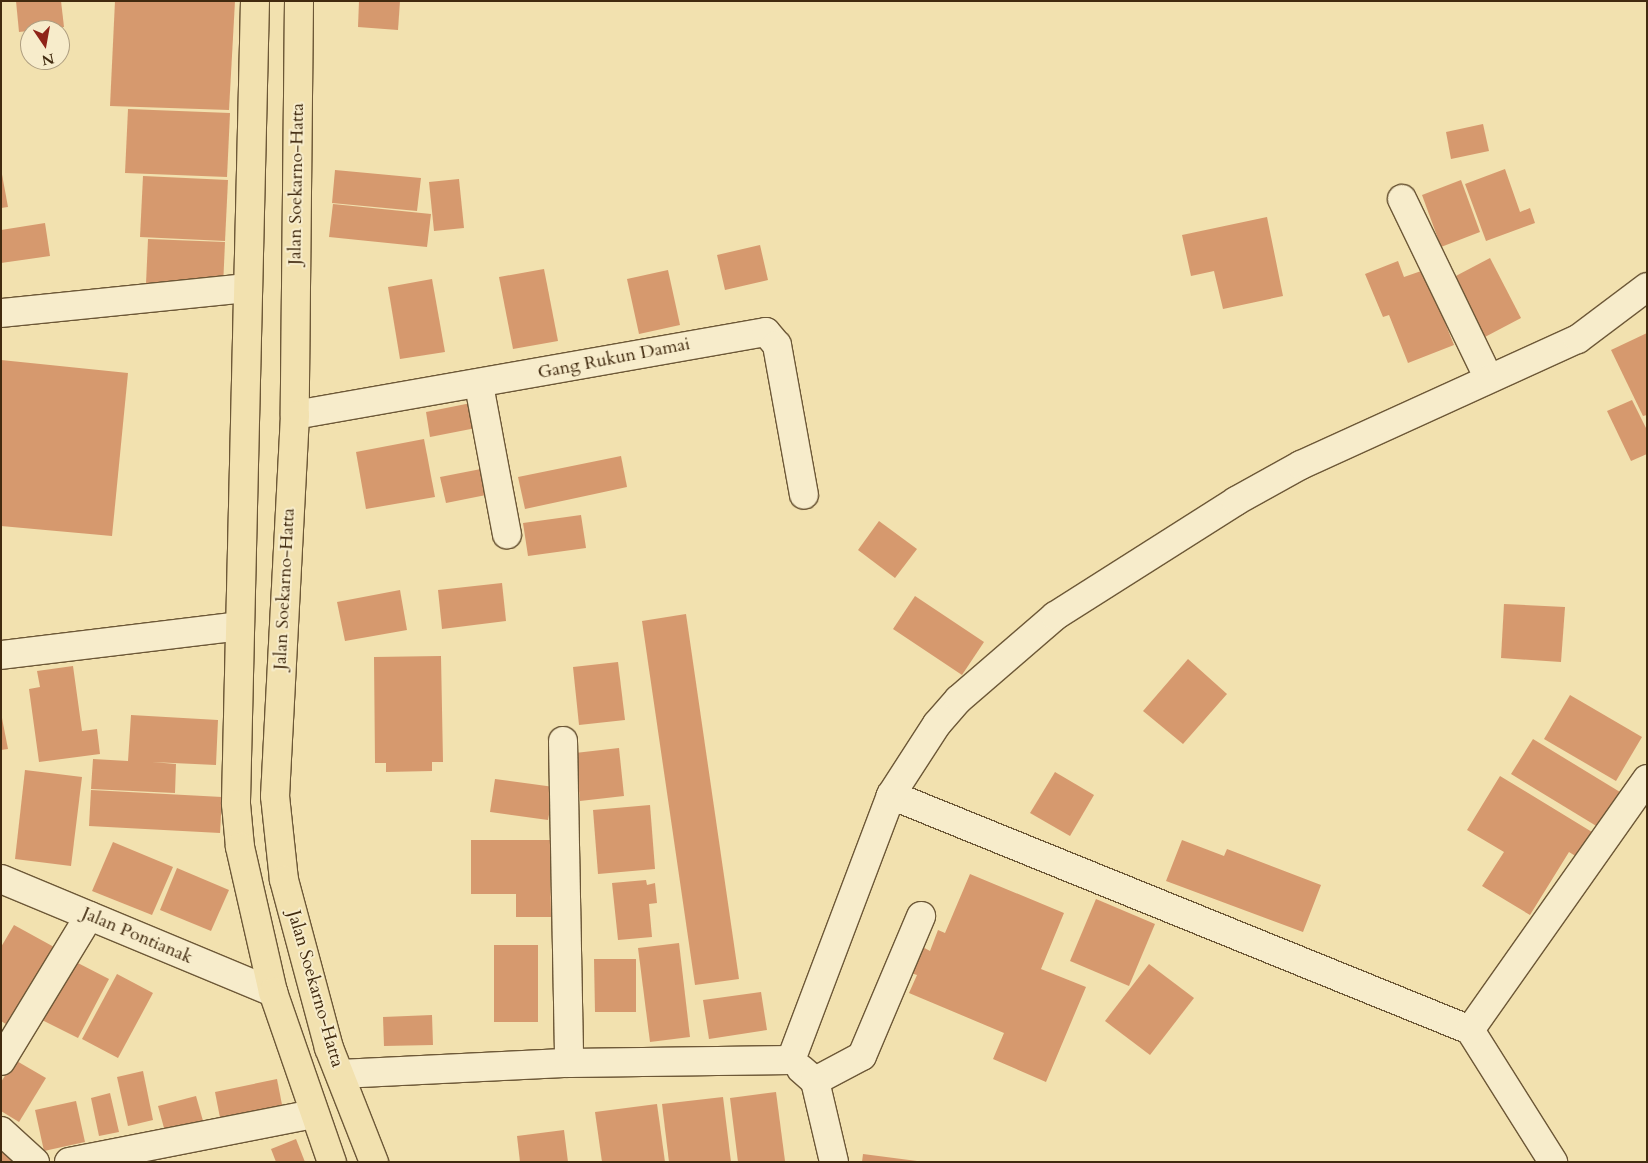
<!DOCTYPE html>
<html>
<head>
<meta charset="utf-8">
<style>
  body { margin:0 }
  #map { position:relative; width:1648px; height:1163px; overflow:hidden; background:#f2e1af; font-family:Cardo,serif }
  div>[style] { position:absolute }
  .building>* { inset:0; background:#d6996e }
  .roads { filter:drop-shadow(1px 0 #6d5837) drop-shadow(-1px 0 #6d5837) drop-shadow(0 1px #6d5837) drop-shadow(0 -1px #6d5837) }
  .minor>* { height:28px; margin:-14px; padding:0 14px; transform-origin:14px; border-radius:14px; background:#f7eccb }
  .major>* { height:28px; margin:-14px; padding:0 14px; transform-origin:14px; border-radius:14px; background:#f2e1af }
  span { translate:-50% -50%; white-space:nowrap; text-align:center; line-height:1.15; -webkit-text-stroke:4px #f7eccb; paint-order:stroke }
  .street-label { font-size:18px; color:#412a0f }
  .frame { position:absolute; inset:0; border:2px solid #412a0f; pointer-events:none }
  .north { position:absolute; left:20px; top:20px; width:50px; height:50px; box-sizing:border-box; background:#f7eccb; border:1px solid #ae9e80; border-radius:50%; rotate:168deg; font-size:14px; font-weight:700; line-height:20px; text-align:center; color:#412a0f }
  .north::after { content:''; display:block; margin:auto; width:18px; height:22px; background:#8f2418; clip-path:polygon(50% 0,100% 100%,50% 72%,0 100%) }
</style>
</head>
<body>
<div id="map">
  <div class="building">
    <div style="clip-path:polygon(16px 1px,61px 1px,64px 27px,19px 32px)"></div>
    <div style="clip-path:polygon(115px 1px,235px 1px,229px 110px,110px 106px)"></div>
    <div style="clip-path:polygon(359px 1px,400px 1px,398px 30px,358px 27px)"></div>
    <div style="clip-path:polygon(128px 109px,230px 113px,227px 177px,125px 173px)"></div>
    <div style="clip-path:polygon(1483px 124px,1489px 151px,1451px 159px,1446px 132px)"></div>
    <div style="clip-path:polygon(1px 169px,8px 207px,1px 208px)"></div>
    <div style="clip-path:polygon(1505px 169px,1520px 212px,1530px 208px,1535px 223px,1486px 241px,1465px 184px)"></div>
    <div style="clip-path:polygon(335px 170px,421px 178px,417px 211px,332px 203px)"></div>
    <div style="clip-path:polygon(143px 176px,228px 180px,225px 241px,140px 237px)"></div>
    <div style="clip-path:polygon(459px 179px,464px 228px,434px 231px,429px 182px)"></div>
    <div style="clip-path:polygon(1461px 180px,1480px 232px,1441px 247px,1422px 195px)"></div>
    <div style="clip-path:polygon(333px 204px,431px 214px,427px 247px,329px 237px)"></div>
    <div style="clip-path:polygon(1267px 217px,1283px 296px,1223px 309px,1214px 271px,1191px 276px,1182px 235px)"></div>
    <div style="clip-path:polygon(45px 223px,50px 256px,1px 263px,1px 230px)"></div>
    <div style="clip-path:polygon(148px 239px,225px 242px,223px 287px,146px 284px)"></div>
    <div style="clip-path:polygon(760px 245px,768px 280px,725px 290px,717px 255px)"></div>
    <div style="clip-path:polygon(1490px 258px,1521px 318px,1483px 338px,1452px 278px)"></div>
    <div style="clip-path:polygon(1398px 261px,1404px 277px,1424px 270px,1454px 345px,1408px 363px,1389px 315px,1383px 317px,1365px 274px)"></div>
    <div style="clip-path:polygon(544px 269px,558px 341px,513px 349px,499px 277px)"></div>
    <div style="clip-path:polygon(668px 270px,680px 325px,639px 334px,627px 279px)"></div>
    <div style="clip-path:polygon(432px 279px,445px 352px,400px 359px,388px 287px)"></div>
    <div style="clip-path:polygon(1647px 333px,1647px 415px,1643px 416px,1611px 350px)"></div>
    <div style="clip-path:polygon(1px 360px,128px 373px,112px 536px,1px 526px)"></div>
    <div style="clip-path:polygon(1632px 400px,1647px 430px,1647px 454px,1631px 461px,1607px 411px)"></div>
    <div style="clip-path:polygon(471px 403px,476px 428px,430px 437px,426px 412px)"></div>
    <div style="clip-path:polygon(424px 439px,435px 497px,366px 509px,356px 452px)"></div>
    <div style="clip-path:polygon(621px 456px,627px 487px,525px 509px,518px 477px)"></div>
    <div style="clip-path:polygon(481px 469px,486px 495px,446px 503px,440px 477px)"></div>
    <div style="clip-path:polygon(581px 515px,586px 548px,528px 556px,523px 523px)"></div>
    <div style="clip-path:polygon(879px 521px,917px 549px,895px 578px,858px 550px)"></div>
    <div style="clip-path:polygon(502px 583px,506px 621px,442px 629px,438px 590px)"></div>
    <div style="clip-path:polygon(400px 590px,407px 630px,345px 641px,337px 602px)"></div>
    <div style="clip-path:polygon(915px 596px,984px 642px,962px 675px,893px 629px)"></div>
    <div style="clip-path:polygon(1504px 604px,1565px 607px,1561px 662px,1501px 658px)"></div>
    <div style="clip-path:polygon(686px 614px,739px 979px,695px 985px,642px 621px)"></div>
    <div style="clip-path:polygon(441px 656px,443px 762px,432px 762px,432px 771px,386px 772px,386px 763px,375px 763px,374px 657px)"></div>
    <div style="clip-path:polygon(1188px 659px,1227px 694px,1183px 744px,1143px 711px)"></div>
    <div style="clip-path:polygon(618px 662px,625px 720px,579px 725px,573px 667px)"></div>
    <div style="clip-path:polygon(73px 666px,82px 731px,97px 729px,100px 754px,39px 762px,29px 689px,40px 687px,37px 671px)"></div>
    <div style="clip-path:polygon(1570px 695px,1642px 737px,1616px 781px,1544px 739px)"></div>
    <div style="clip-path:polygon(1px 713px,8px 749px,1px 750px)"></div>
    <div style="clip-path:polygon(131px 715px,218px 720px,216px 765px,152px 762px,176px 764px,175px 793px,91px 789px,93px 759px,128px 761px)"></div>
    <div style="clip-path:polygon(1533px 739px,1620px 792px,1598px 827px,1511px 774px)"></div>
    <div style="clip-path:polygon(619px 748px,624px 796px,580px 801px,575px 753px)"></div>
    <div style="clip-path:polygon(25px 770px,82px 777px,71px 866px,15px 859px)"></div>
    <div style="clip-path:polygon(1055px 772px,1094px 795px,1070px 836px,1030px 813px)"></div>
    <div style="clip-path:polygon(1500px 776px,1592px 832px,1577px 857px,1569px 852px,1530px 915px,1482px 886px,1504px 852px,1467px 830px)"></div>
    <div style="clip-path:polygon(495px 779px,554px 787px,548px 820px,490px 812px)"></div>
    <div style="clip-path:polygon(91px 790px,222px 797px,220px 833px,89px 826px)"></div>
    <div style="clip-path:polygon(650px 805px,655px 869px,598px 874px,593px 810px)"></div>
    <div style="clip-path:polygon(471px 840px,550px 840px,551px 917px,516px 917px,516px 894px,471px 894px)"></div>
    <div style="clip-path:polygon(1182px 840px,1224px 856px,1227px 849px,1321px 885px,1303px 932px,1166px 881px)"></div>
    <div style="clip-path:polygon(113px 842px,173px 867px,152px 915px,92px 891px)"></div>
    <div style="clip-path:polygon(177px 868px,229px 890px,211px 931px,160px 910px)"></div>
    <div style="clip-path:polygon(970px 874px,1064px 913px,1041px 969px,1086px 987px,1046px 1082px,993px 1059px,1004px 1033px,909px 993px,917px 975px,908px 972px,919px 945px,930px 951px,938px 930px,945px 933px)"></div>
    <div style="clip-path:polygon(646px 880px,647px 885px,655px 883px,657px 903px,649px 904px,652px 937px,618px 940px,612px 883px)"></div>
    <div style="clip-path:polygon(1096px 899px,1155px 924px,1129px 986px,1070px 961px)"></div>
    <div style="clip-path:polygon(14px 925px,54px 947px,9px 1026px,1px 1021px,1px 947px)"></div>
    <div style="clip-path:polygon(679px 943px,690px 1037px,650px 1042px,638px 948px)"></div>
    <div style="clip-path:polygon(494px 945px,538px 945px,538px 1022px,494px 1022px)"></div>
    <div style="clip-path:polygon(594px 959px,636px 959px,636px 1012px,595px 1012px)"></div>
    <div style="clip-path:polygon(74px 961px,109px 979px,78px 1038px,42px 1020px)"></div>
    <div style="clip-path:polygon(1149px 964px,1194px 998px,1150px 1055px,1105px 1021px)"></div>
    <div style="clip-path:polygon(117px 974px,153px 993px,118px 1058px,82px 1039px)"></div>
    <div style="clip-path:polygon(761px 992px,767px 1030px,709px 1039px,703px 1000px)"></div>
    <div style="clip-path:polygon(432px 1015px,433px 1045px,384px 1046px,383px 1017px)"></div>
    <div style="clip-path:polygon(15px 1060px,46px 1078px,19px 1122px,1px 1111px,1px 1082px)"></div>
    <div style="clip-path:polygon(143px 1071px,153px 1120px,128px 1126px,117px 1077px)"></div>
    <div style="clip-path:polygon(277px 1079px,284px 1115px,222px 1128px,215px 1092px)"></div>
    <div style="clip-path:polygon(776px 1092px,785px 1161px,738px 1162px,730px 1098px)"></div>
    <div style="clip-path:polygon(110px 1093px,119px 1132px,99px 1136px,91px 1098px)"></div>
    <div style="clip-path:polygon(196px 1096px,205px 1128px,167px 1139px,158px 1106px)"></div>
    <div style="clip-path:polygon(723px 1097px,731px 1162px,669px 1162px,662px 1104px)"></div>
    <div style="clip-path:polygon(76px 1101px,85px 1142px,44px 1151px,35px 1110px)"></div>
    <div style="clip-path:polygon(657px 1104px,665px 1162px,602px 1162px,595px 1112px)"></div>
    <div style="clip-path:polygon(564px 1130px,568px 1162px,520px 1162px,517px 1136px)"></div>
    <div style="clip-path:polygon(296px 1139px,305px 1162px,276px 1162px,271px 1149px)"></div>
    <div style="clip-path:polygon(1px 1149px,15px 1162px,1px 1162px)"></div>
    <div style="clip-path:polygon(863px 1154px,917px 1161px,917px 1162px,862px 1162px)"></div>
  </div>
  <div class="roads">
    <div class="minor">
      <div style="left:1402px;top:199px;width:198px;rotate:64.2deg"></div>
      <div style="left:1px;top:313px;width:248px;rotate:-5.8deg"></div>
      <div style="left:479px;top:385px;width:152px;rotate:79.4deg"></div>
      <div style="left:295px;top:415px;width:478px;rotate:-10deg"></div>
      <div style="left:766px;top:332px;width:17px;rotate:50deg"></div>
      <div style="left:777px;top:345px;width:152px;rotate:79.8deg"></div>
      <div style="left:1px;top:655px;width:240px;rotate:-6.9deg"></div>
      <div style="left:563px;top:741px;width:322px;rotate:88.9deg"></div>
      <div style="left:891px;top:795px;width:625px;rotate:22.09deg"></div>
      <div style="left:1470px;top:1030px;width:156px;rotate:57.8deg"></div>
      <div style="left:1px;top:879px;width:295px;rotate:22.6deg"></div>
      <div style="left:1470px;top:1030px;width:307px;rotate:-54.8deg"></div>
      <div style="left:1px;top:1061px;width:170px;rotate:-58.7deg"></div>
      <div style="left:801px;top:1069px;width:18px;rotate:41deg"></div>
      <div style="left:815px;top:1081px;width:83px;rotate:76.8deg"></div>
      <div style="left:340px;top:1074px;width:229px;rotate:-2.8deg"></div>
      <div style="left:569px;top:1063px;width:222px;rotate:-0.8deg"></div>
      <div style="left:791px;top:1060px;width:283px;rotate:-69.3deg"></div>
      <div style="left:891px;top:795px;width:85px;rotate:-57.1deg"></div>
      <div style="left:937px;top:724px;width:33px;rotate:-49deg"></div>
      <div style="left:959px;top:699px;width:127px;rotate:-40.8deg"></div>
      <div style="left:1055px;top:616px;width:214px;rotate:-32.4deg"></div>
      <div style="left:1236px;top:501px;width:74px;rotate:-29deg"></div>
      <div style="left:1301px;top:465px;width:304px;rotate:-24.5deg"></div>
      <div style="left:1578px;top:339px;width:86px;rotate:-37deg"></div>
      <div style="left:815px;top:1081px;width:53px;rotate:-28deg"></div>
      <div style="left:862px;top:1056px;width:152px;rotate:-67.1deg"></div>
      <div style="left:1px;top:1131px;width:46px;rotate:42.4deg"></div>
      <div style="left:69px;top:1162px;width:249px;rotate:-11.1deg"></div>
    </div>
    <div class="major">
      <div style="left:255px;top:1px;width:803px;rotate:91.36deg"></div>
      <div style="left:236px;top:804px;width:43px;rotate:84.7deg"></div>
      <div style="left:240px;top:847px;width:149px;rotate:77.2deg"></div>
      <div style="left:273px;top:992px;width:180px;rotate:70.9deg"></div>
      <div style="left:299px;top:1px;width:414px;rotate:90.6deg"></div>
      <div style="left:295px;top:415px;width:382px;rotate:93deg"></div>
      <div style="left:275px;top:796px;width:84px;rotate:83.9deg"></div>
      <div style="left:284px;top:880px;width:174px;rotate:75deg"></div>
      <div style="left:329px;top:1048px;width:123px;rotate:68.5deg"></div>
    </div>
  </div>
  <div class="street-label">
    <span style="left:297px;top:184px;rotate:-89deg">Jalan Soekarno-Hatta</span>
    <span style="left:614px;top:359px;rotate:-11deg">Gang Rukun Damai</span>
    <span style="left:285px;top:589px;rotate:-87deg">Jalan Soekarno-Hatta</span>
    <span style="left:137px;top:936px;rotate:23deg">Jalan Pontianak</span>
    <span style="left:315px;top:989px;rotate:74deg">Jalan Soekarno-Hatta</span>
  </div>
  <div class="frame"></div>
  <div class="north">N</div>
</div>
</body>
</html>
